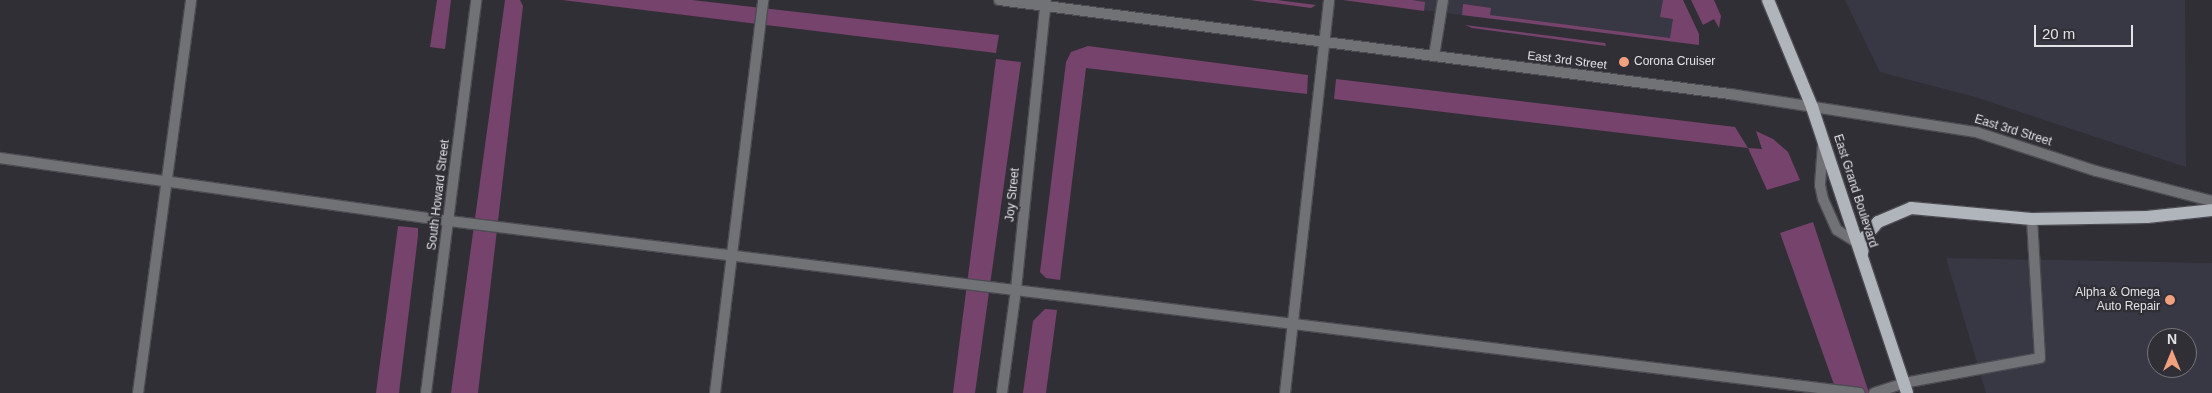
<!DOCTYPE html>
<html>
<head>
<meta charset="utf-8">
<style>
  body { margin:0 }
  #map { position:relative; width:2212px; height:393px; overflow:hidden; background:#302f36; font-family:Helvetica,sans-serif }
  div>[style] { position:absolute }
  .built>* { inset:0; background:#383744 }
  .green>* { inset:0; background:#76436c }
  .roads { filter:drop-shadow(1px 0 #4c4b52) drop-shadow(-1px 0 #4c4b52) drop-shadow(0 1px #4c4b52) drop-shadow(0 -1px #4c4b52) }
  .service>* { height:10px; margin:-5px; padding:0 5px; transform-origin:5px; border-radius:5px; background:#717276 }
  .minor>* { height:10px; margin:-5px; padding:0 5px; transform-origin:5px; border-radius:5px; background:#717276 }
  .tertiary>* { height:10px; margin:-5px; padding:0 5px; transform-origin:5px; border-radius:5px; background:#717276 }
  .primary>* { height:12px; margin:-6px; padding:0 6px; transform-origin:6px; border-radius:6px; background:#b0b4bb }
  .dots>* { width:14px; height:14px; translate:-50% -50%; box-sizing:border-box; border:2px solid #302f36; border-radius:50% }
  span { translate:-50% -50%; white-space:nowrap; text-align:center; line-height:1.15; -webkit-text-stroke:4.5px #302f36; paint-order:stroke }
  .street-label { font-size:12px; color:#e2e1e6 }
  .poi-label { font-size:12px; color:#e2e1e6 }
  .left { translate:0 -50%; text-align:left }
  .right { translate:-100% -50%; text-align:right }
  .north { position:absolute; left:2147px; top:328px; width:50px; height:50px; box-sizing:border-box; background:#302f36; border:1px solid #77767c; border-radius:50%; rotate:0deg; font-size:14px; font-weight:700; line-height:20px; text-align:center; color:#e2e1e6 }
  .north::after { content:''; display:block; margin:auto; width:18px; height:22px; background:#f1a17d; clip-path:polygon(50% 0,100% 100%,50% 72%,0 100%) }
  .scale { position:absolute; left:2034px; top:25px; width:99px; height:22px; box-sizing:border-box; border:2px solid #e2e1e6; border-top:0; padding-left:6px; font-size:15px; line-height:18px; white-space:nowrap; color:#e2e1e6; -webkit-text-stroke:4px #302f36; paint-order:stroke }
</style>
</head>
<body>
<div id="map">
  <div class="built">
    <div style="clip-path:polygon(1343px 0,1683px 0,1699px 34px,1699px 45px)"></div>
    <div style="clip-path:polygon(1845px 0,2185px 0,2186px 167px,1975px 97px,1880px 72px)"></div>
    <div style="clip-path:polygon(evenodd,1946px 258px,2212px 263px,2212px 393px,1986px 393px,1946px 258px,2157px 338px,2187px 338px,2187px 368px,2157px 368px,2157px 338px)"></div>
  </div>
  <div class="green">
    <div style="clip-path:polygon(437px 0,451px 0,445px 49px,430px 47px)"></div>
    <div style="clip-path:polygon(505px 0,520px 0,523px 6px,478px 393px,451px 393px)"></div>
    <div style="clip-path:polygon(562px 0,692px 0,999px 35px,996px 53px)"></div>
    <div style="clip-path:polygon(1250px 0,1277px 0,1316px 5px,1311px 8px)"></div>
    <div style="clip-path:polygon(1343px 0,1412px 0,1425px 2px,1424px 11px)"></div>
    <div style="clip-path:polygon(1663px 0,1683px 0,1699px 34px,1699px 45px,1462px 15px,1463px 4px,1491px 8px,1490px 15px,1670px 38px,1673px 19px,1660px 17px)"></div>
    <div style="clip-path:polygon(1691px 0,1714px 0,1721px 16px,1719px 28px,1714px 19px,1703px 25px)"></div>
    <div style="clip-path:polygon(1465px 25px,1605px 43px,1606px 46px,1472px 28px)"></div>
    <div style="clip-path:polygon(1088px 46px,1308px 75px,1307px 94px,1086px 68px,1060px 280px,1046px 278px,1040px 272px,1066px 62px,1071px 52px)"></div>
    <div style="clip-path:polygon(996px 59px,1021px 62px,975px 393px,953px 393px)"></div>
    <div style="clip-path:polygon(1336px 79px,1735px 127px,1748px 148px,1762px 149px,1756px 131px,1773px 139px,1788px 152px,1800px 180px,1767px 190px,1748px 148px,1334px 99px)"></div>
    <div style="clip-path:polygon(1813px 222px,1869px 393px,1837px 393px,1780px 233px)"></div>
    <div style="clip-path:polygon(398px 226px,418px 228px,418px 236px,399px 393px,376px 393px)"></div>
    <div style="clip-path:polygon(1045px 309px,1057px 310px,1046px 393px,1023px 393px,1033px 321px)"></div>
  </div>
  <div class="roads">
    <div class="service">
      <div style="left:1434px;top:56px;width:57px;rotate:-80.9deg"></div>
      <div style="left:1823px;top:144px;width:41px;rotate:94.2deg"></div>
      <div style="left:1820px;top:185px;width:14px;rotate:78deg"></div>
      <div style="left:1823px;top:199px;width:34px;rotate:66deg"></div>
      <div style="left:1837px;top:230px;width:25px;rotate:32deg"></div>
      <div style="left:0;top:158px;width:453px;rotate:8deg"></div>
      <div style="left:449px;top:221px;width:1421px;rotate:6.95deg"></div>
      <div style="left:138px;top:393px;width:397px;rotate:-82.3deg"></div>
      <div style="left:715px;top:393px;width:396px;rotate:-83deg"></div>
      <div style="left:1285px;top:393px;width:395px;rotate:-83.6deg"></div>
      <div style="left:1874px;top:393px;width:32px;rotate:-18deg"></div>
      <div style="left:1904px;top:383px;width:138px;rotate:-10.4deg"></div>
      <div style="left:2040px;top:358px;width:139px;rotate:-93.3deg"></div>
    </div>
    <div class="minor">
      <div style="left:426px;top:393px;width:396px;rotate:-82.7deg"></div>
      <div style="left:1002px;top:393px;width:105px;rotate:-82.3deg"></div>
      <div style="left:1016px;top:289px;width:291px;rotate:-84.1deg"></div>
    </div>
    <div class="tertiary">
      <div style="left:999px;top:0;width:737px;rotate:7.33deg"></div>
      <div style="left:1730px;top:94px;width:249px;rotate:8.8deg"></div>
      <div style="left:1976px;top:132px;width:126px;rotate:18deg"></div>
      <div style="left:2096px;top:171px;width:120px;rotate:14.5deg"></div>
    </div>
    <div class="primary">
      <div style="left:1768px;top:0;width:116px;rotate:67.6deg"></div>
      <div style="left:1812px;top:107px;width:301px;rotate:71.6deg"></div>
      <div style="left:1862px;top:253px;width:16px;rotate:-79deg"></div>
      <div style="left:1865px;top:237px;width:20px;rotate:-49deg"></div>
      <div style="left:1878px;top:222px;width:36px;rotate:-23deg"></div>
      <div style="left:1911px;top:208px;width:121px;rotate:5.2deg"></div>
      <div style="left:2032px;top:219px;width:115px;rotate:-1deg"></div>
      <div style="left:2147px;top:217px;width:65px;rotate:-6.1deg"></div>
    </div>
  </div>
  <div class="dots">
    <div style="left:1624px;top:62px;background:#f1a17d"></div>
    <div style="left:2170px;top:300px;background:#f1a17d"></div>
  </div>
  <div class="street-label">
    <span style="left:1567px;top:61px;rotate:7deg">East 3rd Street</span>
    <span style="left:2013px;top:131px;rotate:17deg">East 3rd Street</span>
    <span style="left:1855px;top:191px;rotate:72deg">East Grand Boulevard</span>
    <span style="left:439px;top:195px;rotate:-83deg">South Howard Street</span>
    <span style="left:1013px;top:195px;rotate:-84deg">Joy Street</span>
  </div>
  <div class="poi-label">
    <span class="left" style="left:1634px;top:62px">Corona Cruiser</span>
    <span class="right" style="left:2160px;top:300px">Alpha &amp; Omega<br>Auto Repair</span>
  </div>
  <div class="north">N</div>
  <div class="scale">20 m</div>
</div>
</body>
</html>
